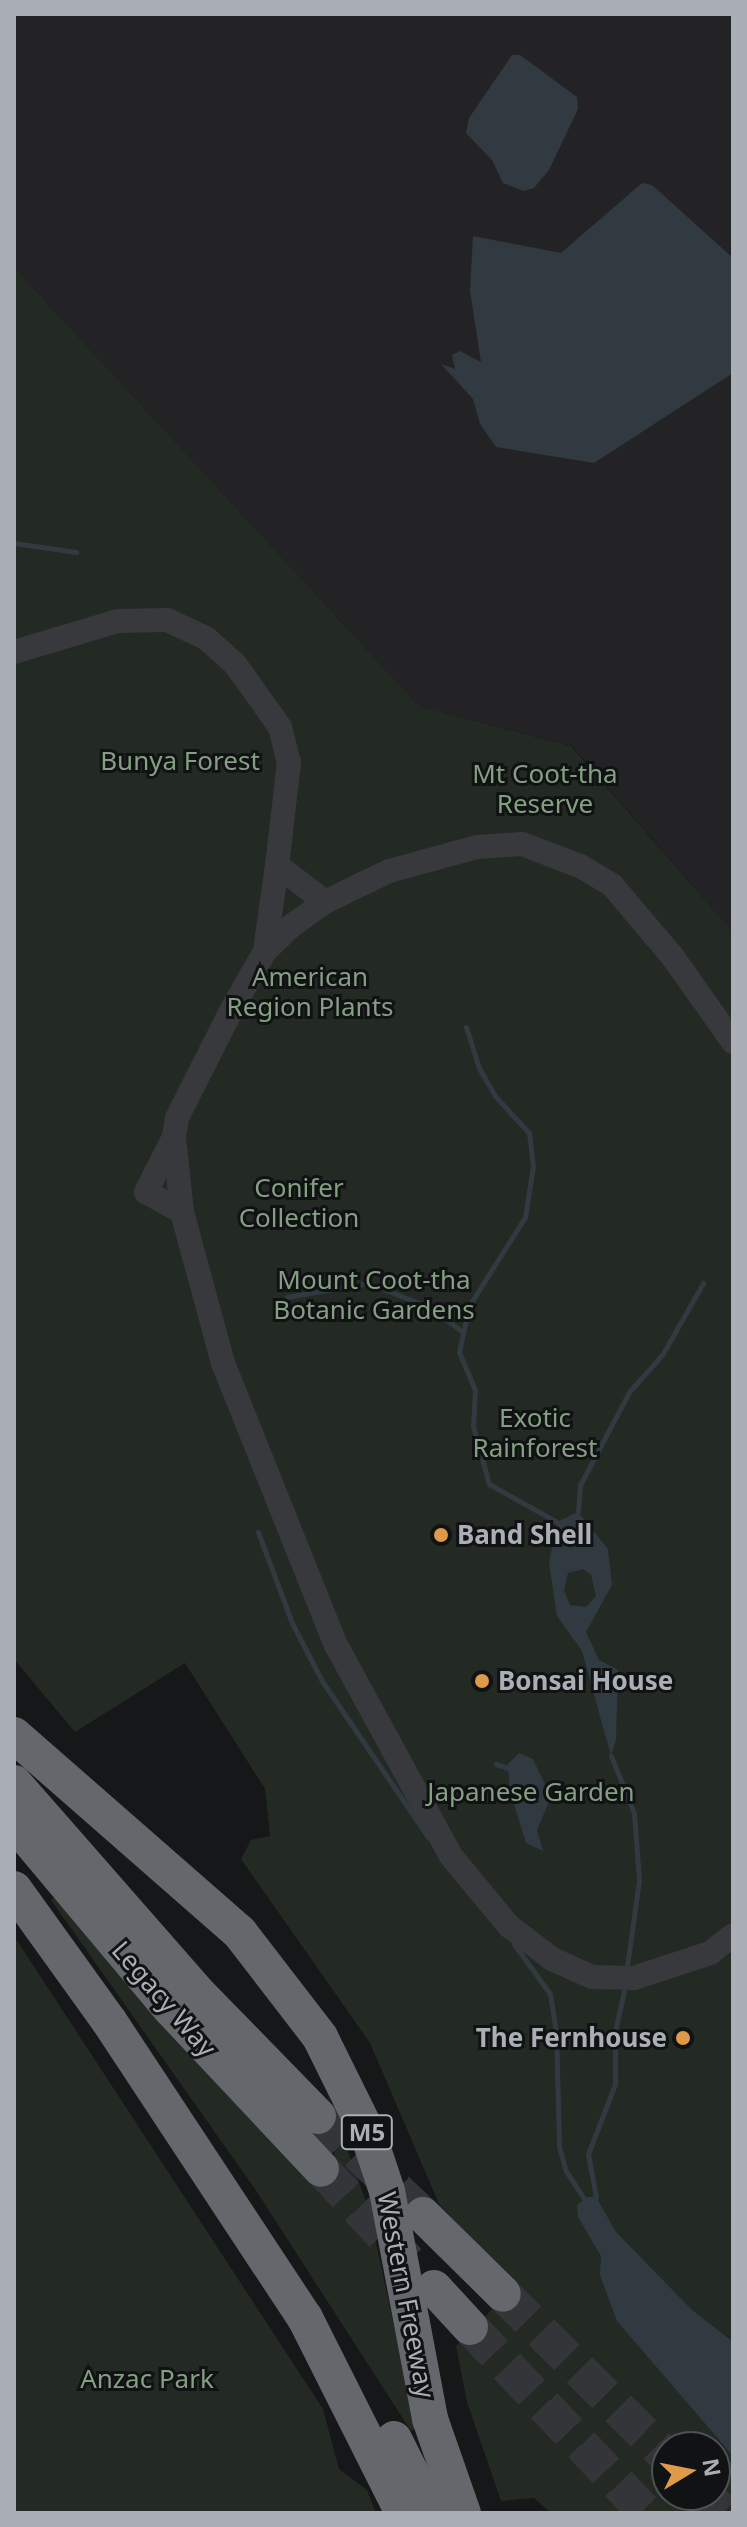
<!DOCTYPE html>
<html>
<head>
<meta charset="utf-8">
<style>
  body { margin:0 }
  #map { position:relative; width:747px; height:2527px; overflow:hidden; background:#161718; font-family:"Noto Sans",sans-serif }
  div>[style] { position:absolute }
  .built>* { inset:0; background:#232325 }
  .green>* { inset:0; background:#232a23 }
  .water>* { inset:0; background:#313a40 }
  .stream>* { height:5px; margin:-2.5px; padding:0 2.5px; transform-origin:2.5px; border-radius:2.5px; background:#313a40 }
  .highway-tunnel>* { height:36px; margin-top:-18px; transform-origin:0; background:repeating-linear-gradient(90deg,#343538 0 36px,transparent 0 54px) }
  .minor>* { height:24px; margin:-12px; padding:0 12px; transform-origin:12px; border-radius:12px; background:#38393d }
  .highway>* { height:36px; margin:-18px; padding:0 18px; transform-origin:18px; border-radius:18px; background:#64686d }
  .dots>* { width:22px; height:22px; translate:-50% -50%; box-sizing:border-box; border:4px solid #111213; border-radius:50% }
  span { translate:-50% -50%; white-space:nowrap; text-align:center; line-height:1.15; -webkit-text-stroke:6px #111213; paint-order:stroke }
  .shield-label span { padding:2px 6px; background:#111213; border:2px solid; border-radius:6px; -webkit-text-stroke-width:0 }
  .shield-label { font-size:24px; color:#aaafb6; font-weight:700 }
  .park-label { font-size:26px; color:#859f83 }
  .poi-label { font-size:26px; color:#aaafb6; font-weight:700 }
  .left { translate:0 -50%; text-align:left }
  .right { translate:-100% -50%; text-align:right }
  .street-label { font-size:26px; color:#aaafb6 }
  .frame { position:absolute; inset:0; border:16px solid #aaafb6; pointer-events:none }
  .north { position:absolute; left:651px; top:2431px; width:80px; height:80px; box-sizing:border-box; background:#111213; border:2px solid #4e5154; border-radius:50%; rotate:80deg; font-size:22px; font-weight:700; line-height:32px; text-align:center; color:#aaafb6 }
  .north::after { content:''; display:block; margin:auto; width:28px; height:36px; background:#de9a49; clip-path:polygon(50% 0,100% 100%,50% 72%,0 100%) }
</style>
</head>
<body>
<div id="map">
  <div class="built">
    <div style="clip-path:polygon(14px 14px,733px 14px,733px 932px,572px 746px,419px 706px,14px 267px)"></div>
  </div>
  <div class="green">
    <div style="clip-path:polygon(evenodd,14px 267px,419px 706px,571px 746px,733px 932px,733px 2513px,551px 2513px,534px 2498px,501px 2501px,467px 2402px,456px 2346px,515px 2286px,439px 2204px,370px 2043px,241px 1859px,251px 1840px,270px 1836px,265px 1789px,185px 1663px,75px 1732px,14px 1659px,14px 267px,667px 2447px,715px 2447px,715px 2495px,667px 2495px,667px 2447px)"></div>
    <div style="clip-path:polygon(57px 1895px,324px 2199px,336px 2145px,327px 2094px,369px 2210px,416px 2428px,411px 2431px,255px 2189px,51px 1900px)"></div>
    <div style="clip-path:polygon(14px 1936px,323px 2409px,339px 2469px,367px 2490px,376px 2513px,14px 2513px)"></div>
  </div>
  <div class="water">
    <div style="clip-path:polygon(512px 55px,520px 55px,577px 97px,578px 109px,549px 170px,534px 188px,523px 191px,503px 183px,492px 160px,466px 133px,469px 118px)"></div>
    <div style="clip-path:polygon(642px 183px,652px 185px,733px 258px,733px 373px,594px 463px,496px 447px,480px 424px,473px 399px,441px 364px,455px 369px,452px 355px,460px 351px,481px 362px,470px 291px,473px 236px,561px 253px)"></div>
    <div style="clip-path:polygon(evenodd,578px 1512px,608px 1549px,612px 1585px,586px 1632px,599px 1660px,618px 1670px,616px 1740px,611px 1756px,582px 1651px,557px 1616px,549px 1563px,557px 1522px,578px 1512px,583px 1569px,591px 1575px,596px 1596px,586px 1607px,570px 1605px,564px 1590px,568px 1573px,583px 1569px)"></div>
    <div style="clip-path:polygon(519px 1753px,533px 1759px,551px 1797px,537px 1830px,543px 1851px,526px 1843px,510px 1791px,508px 1764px)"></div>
    <div style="clip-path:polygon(588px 2197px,596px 2197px,616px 2232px,692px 2310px,733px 2342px,733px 2456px,617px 2321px,600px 2275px,601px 2256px,578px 2217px,577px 2205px)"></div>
  </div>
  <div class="stream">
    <div style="left:14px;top:543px;width:63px;rotate:8.3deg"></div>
    <div style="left:466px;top:1027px;width:43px;rotate:72.4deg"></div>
    <div style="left:479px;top:1068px;width:32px;rotate:60deg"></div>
    <div style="left:495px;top:1096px;width:50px;rotate:47.4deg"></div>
    <div style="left:529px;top:1133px;width:33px;rotate:83deg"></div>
    <div style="left:533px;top:1166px;width:52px;rotate:98.9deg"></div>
    <div style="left:525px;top:1217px;width:105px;rotate:122.2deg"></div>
    <div style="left:469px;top:1306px;width:47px;rotate:102.3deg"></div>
    <div style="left:459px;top:1352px;width:41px;rotate:67.2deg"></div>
    <div style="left:475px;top:1390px;width:36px;rotate:93deg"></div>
    <div style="left:473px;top:1426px;width:60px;rotate:74.6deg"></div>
    <div style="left:489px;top:1484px;width:78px;rotate:29.2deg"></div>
    <div style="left:287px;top:1297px;width:82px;rotate:-9.8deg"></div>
    <div style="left:368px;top:1283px;width:68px;rotate:21.6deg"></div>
    <div style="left:431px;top:1308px;width:36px;rotate:37deg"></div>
    <div style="left:578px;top:1512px;width:27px;rotate:-86deg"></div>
    <div style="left:580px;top:1485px;width:105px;rotate:-62.2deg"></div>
    <div style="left:629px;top:1392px;width:50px;rotate:-48.3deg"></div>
    <div style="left:662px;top:1355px;width:83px;rotate:-60.3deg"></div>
    <div style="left:258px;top:1532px;width:97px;rotate:69.5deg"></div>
    <div style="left:292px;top:1623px;width:65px;rotate:62.7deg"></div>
    <div style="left:322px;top:1681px;width:189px;rotate:55.8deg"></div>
    <div style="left:611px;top:1756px;width:61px;rotate:68deg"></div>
    <div style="left:634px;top:1813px;width:67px;rotate:85.7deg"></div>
    <div style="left:639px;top:1880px;width:87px;rotate:97.9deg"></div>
    <div style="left:496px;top:1764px;width:13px;rotate:18deg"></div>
    <div style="left:514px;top:1944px;width:62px;rotate:54.2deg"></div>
    <div style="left:550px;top:1994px;width:36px;rotate:81deg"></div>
    <div style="left:556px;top:2030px;width:117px;rotate:88.5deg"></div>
    <div style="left:559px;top:2147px;width:25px;rotate:74deg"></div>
    <div style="left:566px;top:2171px;width:35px;rotate:57deg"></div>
    <div style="left:596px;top:2197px;width:44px;rotate:-100.5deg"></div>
    <div style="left:588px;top:2154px;width:75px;rotate:-68.9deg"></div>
    <div style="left:615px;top:2084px;width:53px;rotate:-90deg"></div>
    <div style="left:615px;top:2031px;width:41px;rotate:-77.3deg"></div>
  </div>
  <div class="highway-tunnel">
    <div style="left:318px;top:2116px;width:144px;rotate:43.3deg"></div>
    <div style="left:321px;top:2169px;width:127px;rotate:46.6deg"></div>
    <div style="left:503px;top:2294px;width:231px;rotate:44.8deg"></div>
    <div style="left:470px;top:2327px;width:256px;rotate:46.6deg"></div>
    <div style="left:705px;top:2495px;width:25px;rotate:45deg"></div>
  </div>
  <div class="minor">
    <div style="left:14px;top:652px;width:109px;rotate:-16.6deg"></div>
    <div style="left:118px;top:621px;width:49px;rotate:-1.2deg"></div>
    <div style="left:167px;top:620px;width:43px;rotate:24.8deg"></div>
    <div style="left:206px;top:638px;width:39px;rotate:42deg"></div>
    <div style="left:235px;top:664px;width:77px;rotate:54.5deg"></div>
    <div style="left:280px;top:727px;width:36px;rotate:76deg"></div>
    <div style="left:289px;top:762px;width:104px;rotate:96.6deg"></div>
    <div style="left:265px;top:951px;width:87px;rotate:-82.1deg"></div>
    <div style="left:277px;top:865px;width:61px;rotate:37.6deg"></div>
    <div style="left:733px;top:1042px;width:105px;rotate:-125.3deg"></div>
    <div style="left:672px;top:956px;width:93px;rotate:-130.2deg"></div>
    <div style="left:612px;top:885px;width:37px;rotate:-149deg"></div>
    <div style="left:580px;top:866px;width:62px;rotate:-159.2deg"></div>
    <div style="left:522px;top:844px;width:45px;rotate:176.2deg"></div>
    <div style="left:477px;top:847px;width:91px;rotate:164.7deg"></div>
    <div style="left:389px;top:871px;width:71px;rotate:154.2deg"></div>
    <div style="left:325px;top:902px;width:43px;rotate:144.5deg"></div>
    <div style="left:290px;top:927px;width:35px;rotate:136deg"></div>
    <div style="left:265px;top:951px;width:64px;rotate:119.7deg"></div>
    <div style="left:233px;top:1007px;width:124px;rotate:116.8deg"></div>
    <div style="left:177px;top:1118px;width:19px;rotate:99deg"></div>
    <div style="left:174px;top:1137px;width:75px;rotate:83.9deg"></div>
    <div style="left:182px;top:1212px;width:156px;rotate:74.8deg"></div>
    <div style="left:223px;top:1363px;width:304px;rotate:68.2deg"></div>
    <div style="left:336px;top:1645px;width:240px;rotate:61.4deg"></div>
    <div style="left:451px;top:1856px;width:91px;rotate:50.4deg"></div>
    <div style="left:509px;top:1926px;width:54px;rotate:37.5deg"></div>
    <div style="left:552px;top:1959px;width:44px;rotate:24.2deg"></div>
    <div style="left:592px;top:1977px;width:42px;rotate:1.4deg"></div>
    <div style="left:634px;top:1978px;width:80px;rotate:-18.2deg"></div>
    <div style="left:710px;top:1953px;width:29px;rotate:-38deg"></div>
    <div style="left:174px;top:1137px;width:62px;rotate:117deg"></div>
    <div style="left:146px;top:1192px;width:41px;rotate:29.1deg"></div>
  </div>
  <div class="highway">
    <div style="left:14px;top:1735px;width:300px;rotate:41.2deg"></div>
    <div style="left:240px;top:1933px;width:131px;rotate:52.4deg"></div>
    <div style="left:320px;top:2037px;width:108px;rotate:63.7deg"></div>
    <div style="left:368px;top:2134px;width:60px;rotate:71.6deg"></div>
    <div style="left:387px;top:2191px;width:232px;rotate:79.3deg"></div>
    <div style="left:430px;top:2419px;width:100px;rotate:70.7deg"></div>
    <div style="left:14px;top:1783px;width:275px;rotate:48.8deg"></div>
    <div style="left:195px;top:1990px;width:176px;rotate:45.7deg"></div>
    <div style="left:14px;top:1822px;width:244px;rotate:50deg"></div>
    <div style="left:171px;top:2009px;width:219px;rotate:46.8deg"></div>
    <div style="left:14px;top:1889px;width:163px;rotate:54.3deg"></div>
    <div style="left:109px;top:2021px;width:356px;rotate:56.6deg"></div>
    <div style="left:305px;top:2318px;width:218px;rotate:63.3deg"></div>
    <div style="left:423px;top:2215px;width:112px;rotate:44.6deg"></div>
    <div style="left:434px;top:2288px;width:53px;rotate:47.3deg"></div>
    <div style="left:394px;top:2439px;width:83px;rotate:63.4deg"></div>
  </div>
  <div class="dots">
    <div style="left:441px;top:1535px;background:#de9a49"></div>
    <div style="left:482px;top:1681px;background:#de9a49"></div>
    <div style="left:683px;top:2038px;background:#de9a49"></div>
  </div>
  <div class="shield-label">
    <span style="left:367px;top:2132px">M5</span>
  </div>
  <div class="park-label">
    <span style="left:180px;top:761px">Bunya Forest</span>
    <span style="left:545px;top:789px">Mt Coot-tha<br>Reserve</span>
    <span style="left:310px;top:992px">American<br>Region Plants</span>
    <span style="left:299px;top:1203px">Conifer<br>Collection</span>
    <span style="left:374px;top:1295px">Mount Coot-tha<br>Botanic Gardens</span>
    <span style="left:535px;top:1433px">Exotic<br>Rainforest</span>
    <span style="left:531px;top:1792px">Japanese Garden</span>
    <span style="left:147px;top:2379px">Anzac Park</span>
  </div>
  <div class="poi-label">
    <span class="left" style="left:457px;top:1535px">Band Shell</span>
    <span class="left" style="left:498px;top:1681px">Bonsai House</span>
    <span class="right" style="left:667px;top:2038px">The Fernhouse</span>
  </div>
  <div class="street-label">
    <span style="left:164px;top:1999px;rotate:49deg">Legacy Way</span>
    <span style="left:406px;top:2295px;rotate:79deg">Western Freeway</span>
  </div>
  <div class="frame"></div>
  <div class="north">N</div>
</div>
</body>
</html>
